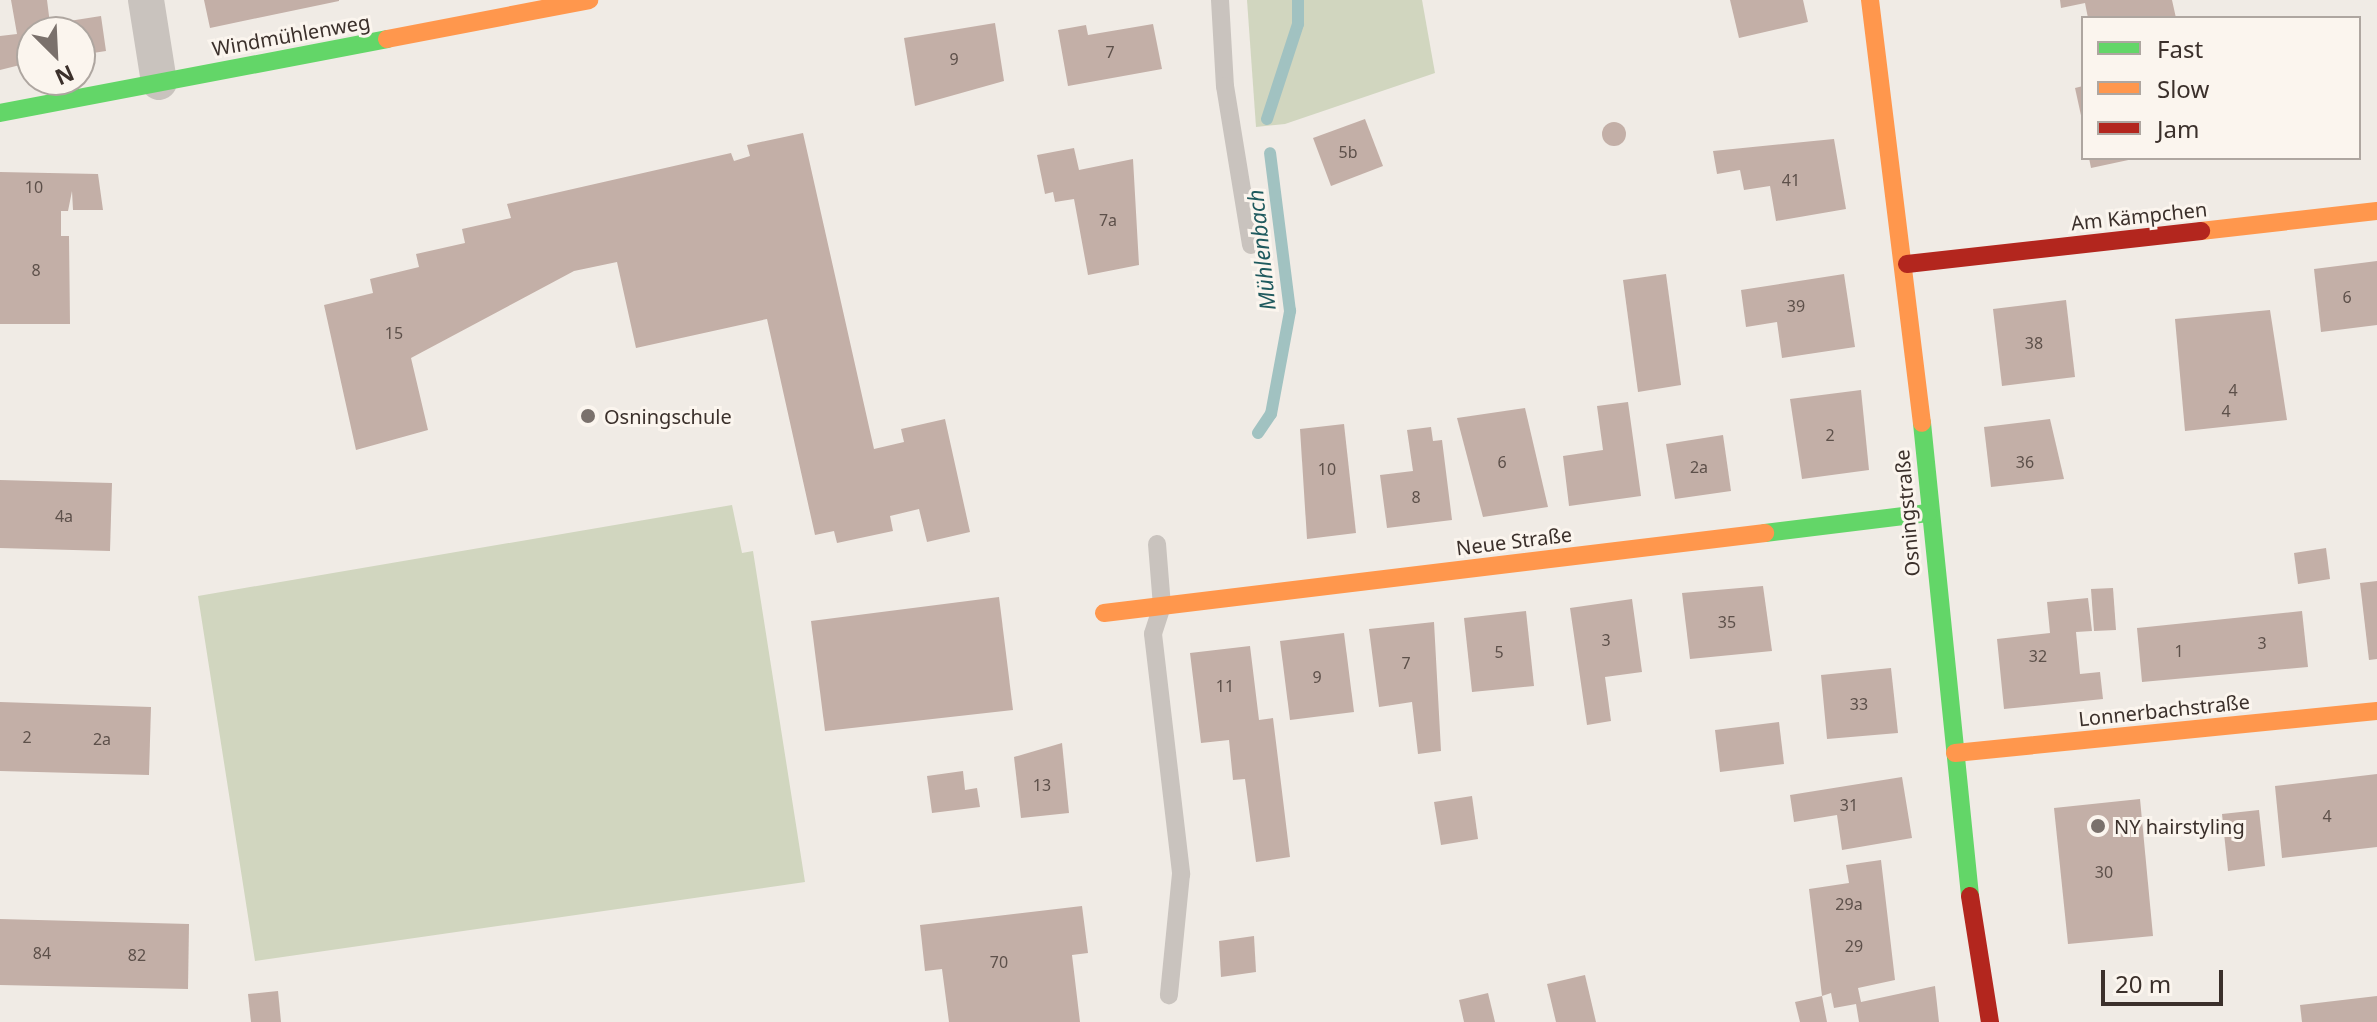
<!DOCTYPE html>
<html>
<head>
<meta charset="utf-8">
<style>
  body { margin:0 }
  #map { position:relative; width:2377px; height:1022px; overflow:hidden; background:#f0ebe5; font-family:"Noto Sans",sans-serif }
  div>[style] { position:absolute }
  .green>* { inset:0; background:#d1d6bf }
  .stream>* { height:12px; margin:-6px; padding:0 6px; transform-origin:6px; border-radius:6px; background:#a1c2c1 }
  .building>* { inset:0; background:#c3afa7 }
  .round { border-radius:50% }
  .lane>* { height:18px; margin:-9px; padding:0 9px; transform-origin:9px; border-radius:9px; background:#c9c3be }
  .street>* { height:36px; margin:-18px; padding:0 18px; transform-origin:18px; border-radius:18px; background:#c9c3be }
  .fast>* { height:18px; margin:-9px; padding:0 9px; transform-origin:9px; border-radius:9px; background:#63d668 }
  .slow>* { height:18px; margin:-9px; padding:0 9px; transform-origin:9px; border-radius:9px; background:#ff974d }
  .jam>* { height:18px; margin:-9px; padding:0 9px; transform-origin:9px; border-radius:9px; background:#b3261e }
  .dots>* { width:22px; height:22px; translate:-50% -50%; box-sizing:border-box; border:4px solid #fbf5ee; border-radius:50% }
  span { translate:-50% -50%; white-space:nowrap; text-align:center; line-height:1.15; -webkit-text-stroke:6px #fbf5ee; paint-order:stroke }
  .number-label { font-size:16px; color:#5d504a }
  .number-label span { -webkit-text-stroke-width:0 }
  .street-label { font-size:20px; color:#3b302b }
  .poi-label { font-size:20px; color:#3b302b }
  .left { translate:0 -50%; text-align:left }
  .water-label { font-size:22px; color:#1f5a5e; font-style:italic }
  .legend { position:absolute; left:2081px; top:16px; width:280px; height:144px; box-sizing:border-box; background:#fbf5ee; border:2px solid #aea6a0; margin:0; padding:10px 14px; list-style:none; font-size:24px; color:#3b302b }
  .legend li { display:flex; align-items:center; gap:16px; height:40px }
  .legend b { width:40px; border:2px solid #aea6a0 }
  .north { position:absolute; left:16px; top:16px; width:80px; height:80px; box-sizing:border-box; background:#fbf5ee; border:2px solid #aea6a0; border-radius:50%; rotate:156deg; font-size:22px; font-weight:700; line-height:32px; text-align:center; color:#3b302b }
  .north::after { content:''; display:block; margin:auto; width:28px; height:36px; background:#7a716c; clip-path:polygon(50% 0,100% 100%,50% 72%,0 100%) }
  .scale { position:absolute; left:2101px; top:970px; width:122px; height:36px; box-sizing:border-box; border:4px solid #3b302b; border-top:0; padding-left:10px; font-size:24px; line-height:28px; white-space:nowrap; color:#3b302b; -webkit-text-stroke:6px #fbf5ee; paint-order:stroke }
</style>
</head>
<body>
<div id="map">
  <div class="green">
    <div style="clip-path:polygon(1247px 0,1422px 0,1435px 73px,1285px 124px,1256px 127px)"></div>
    <div style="clip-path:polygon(732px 505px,742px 553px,753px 551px,805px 882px,255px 961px,198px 596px)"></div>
  </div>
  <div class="stream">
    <div style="left:1267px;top:119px;width:100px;rotate:-71.9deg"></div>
    <div style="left:1298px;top:24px;width:24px;rotate:-90deg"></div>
    <div style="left:1258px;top:433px;width:23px;rotate:-56deg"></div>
    <div style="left:1271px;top:414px;width:105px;rotate:-79.5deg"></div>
    <div style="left:1290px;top:311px;width:159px;rotate:-97.2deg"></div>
  </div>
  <div class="building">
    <div style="clip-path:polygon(11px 0,47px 0,50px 24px,101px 16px,106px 51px,80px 55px,80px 32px,32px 32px,32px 62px,0 70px,0 36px,17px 34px)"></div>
    <div style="clip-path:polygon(204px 0,339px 0,339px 1px,210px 28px)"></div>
    <div style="clip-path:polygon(1730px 0,1803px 0,1808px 22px,1739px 38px)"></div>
    <div style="clip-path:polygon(2060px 0,2172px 0,2176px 18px,2088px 18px,2085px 3px,2061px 8px)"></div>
    <div style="clip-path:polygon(995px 23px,1004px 81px,915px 106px,904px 38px)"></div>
    <div style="clip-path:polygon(1153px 24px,1162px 69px,1068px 86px,1058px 30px,1086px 25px,1088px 35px)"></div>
    <div style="clip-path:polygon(2083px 86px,2083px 120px,2082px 120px,2075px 88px)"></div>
    <div style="clip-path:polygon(1365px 119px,1383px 166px,1331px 186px,1313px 138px)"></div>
    <div class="round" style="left:1602px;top:122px;width:24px;height:24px"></div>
    <div style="clip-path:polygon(803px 133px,874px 449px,904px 442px,901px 429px,945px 419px,970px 532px,927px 542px,919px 509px,890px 516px,893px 531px,837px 543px,834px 531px,815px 535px,767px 319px,636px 348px,617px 262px,574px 271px,411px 358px,428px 430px,356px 450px,324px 305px,373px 293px,370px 279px,419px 267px,416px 254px,465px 243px,462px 229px,511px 218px,507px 204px,731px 153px,734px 161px,750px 156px,747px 145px)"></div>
    <div style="clip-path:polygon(1834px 139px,1846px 209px,1776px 221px,1770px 186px,1744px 190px,1740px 170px,1717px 174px,1713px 151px)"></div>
    <div style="clip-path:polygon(1074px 148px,1079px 170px,1133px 159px,1139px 265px,1088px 275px,1074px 199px,1055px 202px,1053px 192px,1045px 194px,1037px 155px)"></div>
    <div style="clip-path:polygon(2089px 158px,2133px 158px,2133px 159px,2091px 168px)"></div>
    <div style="clip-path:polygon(0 172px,98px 174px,103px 210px,73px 210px,72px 191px,68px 211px,61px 211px,61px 236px,69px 236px,70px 324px,0 324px)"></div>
    <div style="clip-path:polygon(2377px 261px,2377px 325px,2321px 332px,2314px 269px)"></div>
    <div style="clip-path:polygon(1666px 274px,1681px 385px,1638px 392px,1623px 280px)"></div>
    <div style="clip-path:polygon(1844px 274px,1855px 347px,1782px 358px,1777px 322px,1746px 327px,1741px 290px)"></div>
    <div style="clip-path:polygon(2066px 300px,2075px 377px,2002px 386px,1993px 309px)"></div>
    <div style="clip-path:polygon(2270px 310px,2287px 420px,2185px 431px,2175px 319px)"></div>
    <div style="clip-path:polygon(1861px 390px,1869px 470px,1802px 479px,1790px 399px)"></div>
    <div style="clip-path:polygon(1628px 402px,1641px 496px,1569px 506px,1563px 456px,1603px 450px,1597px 406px)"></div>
    <div style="clip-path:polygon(1525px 408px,1548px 507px,1483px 517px,1457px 418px)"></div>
    <div style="clip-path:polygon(2050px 419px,2064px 479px,1991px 487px,1984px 427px)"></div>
    <div style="clip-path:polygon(1344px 424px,1356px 533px,1307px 539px,1300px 429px)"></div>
    <div style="clip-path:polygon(1431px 427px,1433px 441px,1442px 440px,1452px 520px,1387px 528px,1380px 475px,1413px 471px,1407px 430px)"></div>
    <div style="clip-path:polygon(1723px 435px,1731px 491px,1675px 499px,1666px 444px)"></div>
    <div style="clip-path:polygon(0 480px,112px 483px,110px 551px,0 548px)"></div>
    <div style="clip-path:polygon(2326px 548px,2330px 579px,2298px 584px,2294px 553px)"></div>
    <div style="clip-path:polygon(2377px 581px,2377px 659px,2369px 660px,2360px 583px)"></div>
    <div style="clip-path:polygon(1763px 586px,1772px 651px,1690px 659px,1682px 593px)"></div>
    <div style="clip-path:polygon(2113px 588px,2116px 630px,2094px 631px,2091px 589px)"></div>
    <div style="clip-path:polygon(999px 597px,1013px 710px,825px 731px,811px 621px)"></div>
    <div style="clip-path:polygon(2088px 598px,2092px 631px,2076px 632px,2080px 674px,2100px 672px,2103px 699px,2004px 709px,1997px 639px,2050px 633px,2047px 602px)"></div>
    <div style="clip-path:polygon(1632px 599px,1642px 672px,1605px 677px,1611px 721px,1587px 725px,1570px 608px)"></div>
    <div style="clip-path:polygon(1526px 611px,1534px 686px,1472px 692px,1464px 618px)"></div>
    <div style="clip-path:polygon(2302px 611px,2308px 667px,2142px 682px,2137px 628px)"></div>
    <div style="clip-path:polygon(1434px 622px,1441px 751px,1418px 754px,1412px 702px,1379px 707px,1369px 629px)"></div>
    <div style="clip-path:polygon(1344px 633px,1354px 712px,1290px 720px,1280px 641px)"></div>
    <div style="clip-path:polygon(1250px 646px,1259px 720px,1273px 718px,1290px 857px,1256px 862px,1245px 779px,1233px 780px,1229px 740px,1201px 743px,1190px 653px)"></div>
    <div style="clip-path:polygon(1891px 668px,1898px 733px,1827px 739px,1821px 675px)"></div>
    <div style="clip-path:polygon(0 702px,151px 707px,149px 775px,0 771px)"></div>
    <div style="clip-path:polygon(1779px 722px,1784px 764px,1720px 772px,1715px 730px)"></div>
    <div style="clip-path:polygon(1062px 743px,1069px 813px,1021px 818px,1014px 757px)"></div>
    <div style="clip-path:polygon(963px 771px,965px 790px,977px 788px,980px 807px,932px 813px,927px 776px)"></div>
    <div style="clip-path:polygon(2377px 774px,2377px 847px,2282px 858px,2275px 786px)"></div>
    <div style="clip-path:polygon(1902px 777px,1912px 838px,1842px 850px,1837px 815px,1794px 822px,1790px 795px)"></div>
    <div style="clip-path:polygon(1472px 796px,1478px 839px,1441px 845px,1434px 802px)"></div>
    <div style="clip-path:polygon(2140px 799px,2153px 936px,2068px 944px,2054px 808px)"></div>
    <div style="clip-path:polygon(2259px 810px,2265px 866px,2228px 871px,2222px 814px)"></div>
    <div style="clip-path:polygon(1881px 860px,1895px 980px,1858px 988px,1861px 1002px,1935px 986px,1939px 1022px,1859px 1022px,1856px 1004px,1834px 1008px,1831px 993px,1822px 996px,1827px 1022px,1800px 1022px,1795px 1002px,1822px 996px,1809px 889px,1849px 883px,1846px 865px)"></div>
    <div style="clip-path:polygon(1082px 906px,1088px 953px,1072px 955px,1080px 1022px,949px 1022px,942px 969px,925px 971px,920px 925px)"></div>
    <div style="clip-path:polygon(0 919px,189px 924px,188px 989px,0 985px)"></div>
    <div style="clip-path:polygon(1254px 936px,1256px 972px,1221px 977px,1219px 941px)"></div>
    <div style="clip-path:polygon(1585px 975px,1596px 1022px,1556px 1022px,1547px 984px)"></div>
    <div style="clip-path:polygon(278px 991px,281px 1022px,251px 1022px,248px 994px)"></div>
    <div style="clip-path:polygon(1488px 993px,1495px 1022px,1464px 1022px,1459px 1000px)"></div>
    <div style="clip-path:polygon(2377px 996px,2377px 1022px,2302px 1022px,2300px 1005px)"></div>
  </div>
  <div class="lane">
    <div style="left:1220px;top:0;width:86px;rotate:86.7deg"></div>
    <div style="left:1225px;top:86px;width:161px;rotate:80.7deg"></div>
    <div style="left:1157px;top:544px;width:62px;rotate:85.4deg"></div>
    <div style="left:1162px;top:606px;width:29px;rotate:108deg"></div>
    <div style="left:1153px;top:634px;width:242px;rotate:83.3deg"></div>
    <div style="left:1181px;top:874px;width:122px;rotate:95.7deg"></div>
  </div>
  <div class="street">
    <div style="left:146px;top:0;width:83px;rotate:81deg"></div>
  </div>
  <div class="fast">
    <div style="left:0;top:113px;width:394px;rotate:-10.8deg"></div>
    <div style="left:1922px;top:423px;width:475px;rotate:84.2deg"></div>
    <div style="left:1765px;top:533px;width:164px;rotate:-7deg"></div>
  </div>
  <div class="slow">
    <div style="left:1870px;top:0;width:426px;rotate:83deg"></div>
    <div style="left:387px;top:39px;width:206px;rotate:-10.9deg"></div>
    <div style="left:2201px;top:231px;width:177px;rotate:-6.5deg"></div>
    <div style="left:1104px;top:613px;width:666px;rotate:-6.9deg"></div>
    <div style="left:1955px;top:753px;width:424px;rotate:-5.7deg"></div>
  </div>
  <div class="jam">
    <div style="left:1907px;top:264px;width:296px;rotate:-6.4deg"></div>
    <div style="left:1970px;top:896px;width:128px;rotate:81deg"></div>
  </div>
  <div class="dots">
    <div style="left:588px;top:416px;background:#7a716c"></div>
    <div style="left:2098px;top:826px;background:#7a716c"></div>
  </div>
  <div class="number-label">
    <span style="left:1110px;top:52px">7</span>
    <span style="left:954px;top:59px">9</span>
    <span style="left:1348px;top:152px">5b</span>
    <span style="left:1791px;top:180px">41</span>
    <span style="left:34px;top:187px">10</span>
    <span style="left:1108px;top:220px">7a</span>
    <span style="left:36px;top:270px">8</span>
    <span style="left:2347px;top:297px">6</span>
    <span style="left:1796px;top:306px">39</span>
    <span style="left:394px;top:333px">15</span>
    <span style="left:2034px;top:343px">38</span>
    <span style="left:2233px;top:390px">4</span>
    <span style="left:2226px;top:411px">4</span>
    <span style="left:1830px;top:435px">2</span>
    <span style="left:1502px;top:462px">6</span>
    <span style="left:2025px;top:462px">36</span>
    <span style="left:1699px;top:467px">2a</span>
    <span style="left:1327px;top:469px">10</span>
    <span style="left:1416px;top:497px">8</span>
    <span style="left:64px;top:516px">4a</span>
    <span style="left:1727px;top:622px">35</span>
    <span style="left:1606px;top:640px">3</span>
    <span style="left:2262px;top:643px">3</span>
    <span style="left:2179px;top:651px">1</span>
    <span style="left:1499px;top:652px">5</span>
    <span style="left:2038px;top:656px">32</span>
    <span style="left:1406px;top:663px">7</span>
    <span style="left:1317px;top:677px">9</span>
    <span style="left:1225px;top:686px">11</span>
    <span style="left:1859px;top:704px">33</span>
    <span style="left:27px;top:737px">2</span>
    <span style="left:102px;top:739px">2a</span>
    <span style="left:1042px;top:785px">13</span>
    <span style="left:1849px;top:805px">31</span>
    <span style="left:2327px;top:816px">4</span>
    <span style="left:2104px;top:872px">30</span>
    <span style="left:1849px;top:904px">29a</span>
    <span style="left:1854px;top:946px">29</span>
    <span style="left:42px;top:953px">84</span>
    <span style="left:137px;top:955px">82</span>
    <span style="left:999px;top:962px">70</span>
  </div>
  <div class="street-label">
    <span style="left:291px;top:35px;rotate:-10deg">Windmühlenweg</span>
    <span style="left:2139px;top:216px;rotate:-6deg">Am Kämpchen</span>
    <span style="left:1907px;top:513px;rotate:-95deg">Osningstraße</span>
    <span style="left:1514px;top:541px;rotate:-7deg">Neue Straße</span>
    <span style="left:2164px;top:710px;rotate:-6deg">Lonnerbachstraße</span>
  </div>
  <div class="poi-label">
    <span class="left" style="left:604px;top:416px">Osningschule</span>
    <span class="left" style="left:2114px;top:826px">NY hairstyling</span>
  </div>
  <div class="water-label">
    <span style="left:1261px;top:250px;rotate:-96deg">Mühlenbach</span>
  </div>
  <ul class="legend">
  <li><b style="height:10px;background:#63d668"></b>Fast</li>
  <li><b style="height:10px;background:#ff974d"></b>Slow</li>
  <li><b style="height:10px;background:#b3261e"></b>Jam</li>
  </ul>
  <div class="north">N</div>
  <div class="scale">20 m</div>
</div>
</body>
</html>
